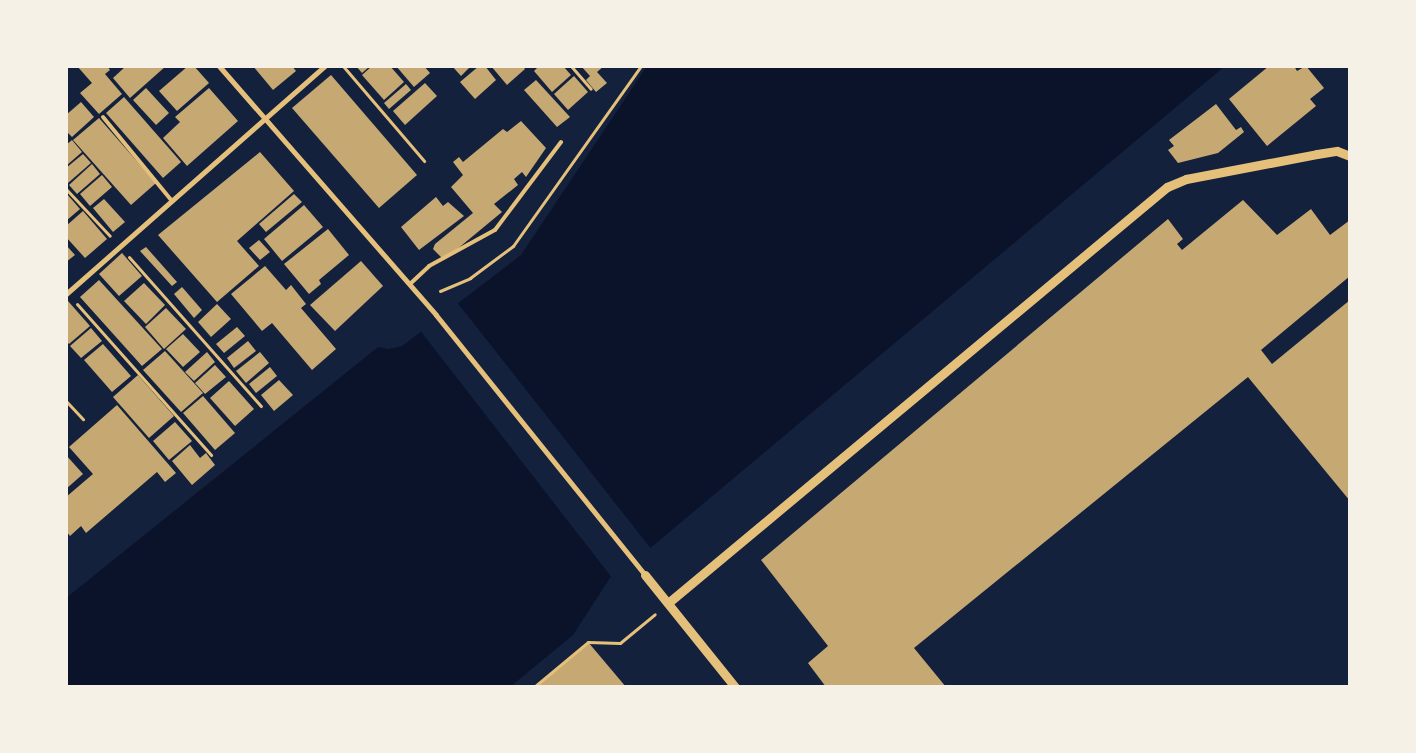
<!DOCTYPE html>
<html>
<head>
<meta charset="utf-8">
<style>
  body { margin:0 }
  #map { position:relative; width:1416px; height:753px; overflow:hidden; background:#14213d; font-family:"Zilla Slab",serif }
  div>[style] { position:absolute }
  .water>* { inset:0; background:#0b132b }
  .pier>* { inset:0; background:#14213d }
  .building>* { inset:0; background:#c6a872 }
  .path>* { height:3px; margin:-1.5px; padding:0 1.5px; transform-origin:1.5px; border-radius:1.5px; background:#e5c07b }
  .service>* { height:4px; margin:-2px; padding:0 2px; transform-origin:2px; border-radius:2px; background:#e5c07b }
  .minor>* { height:5px; margin:-2.5px; padding:0 2.5px; transform-origin:2.5px; border-radius:2.5px; background:#e5c07b }
  .tertiary>* { height:9px; margin:-4.5px; padding:0 4.5px; transform-origin:4.5px; border-radius:4.5px; background:#e5c07b }
  span { translate:-50% -50%; white-space:nowrap; text-align:center; line-height:1.15; -webkit-text-stroke:5px #f6f1e7; paint-order:stroke }
  .frame { position:absolute; inset:0; border:68px solid #f6f1e7; pointer-events:none }
</style>
</head>
<body>
<div id="map">
  <div class="water">
    <div style="clip-path:polygon(647px 66px,1225px 66px,654px 545px,610px 578px,573px 635px,510px 687px,66px 687px,66px 598px,378px 347px,389px 349px,402px 346px,521px 255px)"></div>
  </div>
  <div class="pier">
    <div style="clip-path:polygon(456px 301px,652px 550px,613px 579px,419px 329px)"></div>
  </div>
  <div class="building">
    <div style="clip-path:polygon(77px 66px,107px 66px,110px 70px,105px 74px,122px 94px,99px 114px,80px 93px,92px 83px)"></div>
    <div style="clip-path:polygon(126px 66px,166px 66px,130px 98px,113px 78px)"></div>
    <div style="clip-path:polygon(188px 66px,194px 66px,209px 83px,177px 111px,159px 91px)"></div>
    <div style="clip-path:polygon(253px 66px,292px 66px,296px 71px,273px 90px)"></div>
    <div style="clip-path:polygon(356px 66px,370px 66px,362px 73px)"></div>
    <div style="clip-path:polygon(372px 66px,390px 66px,404px 82px,384px 100px,362px 75px)"></div>
    <div style="clip-path:polygon(396px 66px,424px 66px,430px 73px,414px 87px)"></div>
    <div style="clip-path:polygon(452px 66px,471px 66px,461px 76px)"></div>
    <div style="clip-path:polygon(479px 66px,485px 66px,496px 80px,475px 99px,460px 82px)"></div>
    <div style="clip-path:polygon(491px 66px,523px 66px,525px 69px,507px 85px)"></div>
    <div style="clip-path:polygon(539px 66px,563px 66px,571px 75px,552px 92px,534px 71px)"></div>
    <div style="clip-path:polygon(581px 66px,604px 66px,597px 72px,607px 83px,596px 92px,586px 80px,590px 76px)"></div>
    <div style="clip-path:polygon(1269px 66px,1294px 66px,1297px 71px,1306px 66px,1324px 88px,1310px 99px,1316px 106px,1267px 146px,1229px 99px)"></div>
    <div style="clip-path:polygon(331px 75px,417px 175px,379px 208px,292px 108px)"></div>
    <div style="clip-path:polygon(574px 76px,588px 92px,568px 110px,554px 94px)"></div>
    <div style="clip-path:polygon(536px 80px,570px 117px,557px 127px,524px 90px)"></div>
    <div style="clip-path:polygon(425px 83px,437px 96px,405px 125px,393px 111px)"></div>
    <div style="clip-path:polygon(406px 84px,411px 90px,389px 109px,384px 103px)"></div>
    <div style="clip-path:polygon(146px 88px,169px 113px,156px 125px,133px 100px)"></div>
    <div style="clip-path:polygon(209px 88px,238px 121px,187px 166px,163px 138px,180px 122px,175px 117px)"></div>
    <div style="clip-path:polygon(124px 97px,181px 162px,163px 178px,106px 113px)"></div>
    <div style="clip-path:polygon(81px 102px,94px 117px,72px 137px,66px 131px,66px 115px)"></div>
    <div style="clip-path:polygon(1216px 104px,1236px 130px,1241px 127px,1244px 132px,1218px 153px,1178px 163px,1168px 150px,1174px 146px,1169px 140px)"></div>
    <div style="clip-path:polygon(99px 118px,156px 183px,131px 205px,73px 140px)"></div>
    <div style="clip-path:polygon(521px 121px,546px 148px,526px 177px,522px 172px,514px 179px,518px 185px,494px 204px,502px 212px,444px 260px,433px 249px,435px 244px,473px 213px,451px 187px,463px 175px,453px 162px,459px 157px,463px 162px,503px 129px,507px 132px)"></div>
    <div style="clip-path:polygon(72px 140px,82px 152px,66px 166px,66px 145px)"></div>
    <div style="clip-path:polygon(260px 152px,294px 191px,237px 241px,259px 266px,217px 302px,158px 235px)"></div>
    <div style="clip-path:polygon(83px 154px,91px 163px,68px 183px,66px 168px)"></div>
    <div style="clip-path:polygon(92px 164px,100px 174px,77px 194px,69px 185px)"></div>
    <div style="clip-path:polygon(102px 175px,112px 187px,90px 206px,80px 194px)"></div>
    <div style="clip-path:polygon(66px 193px,80px 209px,66px 221px)"></div>
    <div style="clip-path:polygon(294px 194px,302px 202px,266px 232px,259px 224px)"></div>
    <div style="clip-path:polygon(436px 197px,443px 206px,448px 202px,464px 216px,419px 250px,401px 227px)"></div>
    <div style="clip-path:polygon(104px 199px,125px 222px,113px 232px,93px 208px)"></div>
    <div style="clip-path:polygon(1243px 200px,1277px 235px,1311px 209px,1330px 235px,1350px 220px,1350px 276px,1261px 350px,1272px 364px,1350px 300px,1350px 501px,1248px 377px,914px 648px,946px 687px,826px 687px,808px 663px,828px 646px,761px 560px,1168px 219px,1183px 239px,1177px 244px,1182px 250px)"></div>
    <div style="clip-path:polygon(304px 205px,323px 227px,282px 261px,264px 239px)"></div>
    <div style="clip-path:polygon(83px 211px,107px 239px,85px 258px,66px 237px,66px 226px)"></div>
    <div style="clip-path:polygon(328px 229px,349px 255px,319px 280px,321px 284px,309px 294px,284px 264px)"></div>
    <div style="clip-path:polygon(259px 240px,270px 252px,260px 260px,249px 248px)"></div>
    <div style="clip-path:polygon(66px 245px,75px 255px,66px 262px)"></div>
    <div style="clip-path:polygon(146px 247px,177px 282px,172px 286px,140px 251px)"></div>
    <div style="clip-path:polygon(122px 253px,142px 276px,119px 296px,99px 274px)"></div>
    <div style="clip-path:polygon(361px 261px,383px 286px,335px 331px,310px 305px)"></div>
    <div style="clip-path:polygon(265px 266px,286px 290px,291px 285px,306px 304px,301px 308px,336px 349px,312px 370px,272px 323px,262px 331px,231px 294px)"></div>
    <div style="clip-path:polygon(99px 280px,162px 349px,142px 366px,80px 297px)"></div>
    <div style="clip-path:polygon(144px 283px,165px 305px,146px 324px,124px 301px)"></div>
    <div style="clip-path:polygon(182px 287px,202px 310px,194px 318px,174px 294px)"></div>
    <div style="clip-path:polygon(68px 301px,90px 326px,69px 344px,66px 341px)"></div>
    <div style="clip-path:polygon(217px 304px,231px 319px,211px 337px,198px 322px)"></div>
    <div style="clip-path:polygon(166px 308px,186px 329px,164px 349px,145px 327px)"></div>
    <div style="clip-path:polygon(237px 327px,245px 336px,224px 353px,216px 344px)"></div>
    <div style="clip-path:polygon(91px 328px,102px 341px,81px 358px,70px 346px)"></div>
    <div style="clip-path:polygon(183px 334px,200px 352px,183px 367px,166px 349px)"></div>
    <div style="clip-path:polygon(248px 341px,256px 351px,234px 368px,227px 358px)"></div>
    <div style="clip-path:polygon(103px 344px,131px 376px,112px 392px,84px 360px)"></div>
    <div style="clip-path:polygon(165px 351px,203px 393px,181px 412px,143px 370px)"></div>
    <div style="clip-path:polygon(207px 352px,215px 362px,194px 381px,185px 372px)"></div>
    <div style="clip-path:polygon(260px 352px,269px 363px,246px 383px,236px 371px)"></div>
    <div style="clip-path:polygon(215px 365px,226px 377px,205px 394px,195px 383px)"></div>
    <div style="clip-path:polygon(270px 367px,277px 376px,256px 393px,249px 384px)"></div>
    <div style="clip-path:polygon(138px 375px,174px 416px,149px 438px,113px 397px)"></div>
    <div style="clip-path:polygon(279px 380px,293px 395px,274px 411px,261px 395px)"></div>
    <div style="clip-path:polygon(229px 381px,254px 409px,235px 426px,210px 398px)"></div>
    <div style="clip-path:polygon(203px 396px,235px 433px,215px 450px,183px 413px)"></div>
    <div style="clip-path:polygon(117px 405px,176px 473px,165px 482px,157px 472px,86px 533px,81px 526px,70px 536px,66px 531px,66px 497px,93px 474px,69px 447px)"></div>
    <div style="clip-path:polygon(175px 422px,192px 441px,169px 460px,153px 441px)"></div>
    <div style="clip-path:polygon(190px 445px,200px 458px,206px 453px,215px 465px,192px 485px,172px 461px)"></div>
    <div style="clip-path:polygon(66px 455px,83px 474px,66px 489px)"></div>
    <div style="clip-path:polygon(588px 642px,626px 687px,534px 687px)"></div>
  </div>
  <div class="path">
    <div style="left:343px;top:66px;width:125px;rotate:49.5deg"></div>
    <div style="left:571px;top:66px;width:30px;rotate:49deg"></div>
    <div style="left:66px;top:189px;width:64px;rotate:46.9deg"></div>
    <div style="left:129px;top:257px;width:199px;rotate:48.5deg"></div>
    <div style="left:440px;top:291px;width:33px;rotate:-23deg"></div>
    <div style="left:470px;top:278px;width:54px;rotate:-36.7deg"></div>
    <div style="left:513px;top:246px;width:221px;rotate:-54.6deg"></div>
    <div style="left:77px;top:304px;width:202px;rotate:48.4deg"></div>
    <div style="left:66px;top:401px;width:25px;rotate:47deg"></div>
    <div style="left:534px;top:687px;width:70px;rotate:-39.8deg"></div>
    <div style="left:588px;top:642px;width:32px;rotate:2deg"></div>
    <div style="left:620px;top:643px;width:45px;rotate:-39.6deg"></div>
  </div>
  <div class="service">
    <div style="left:103px;top:117px;width:109px;rotate:50.6deg"></div>
    <div style="left:410px;top:284px;width:26px;rotate:-43deg"></div>
    <div style="left:429px;top:266px;width:75px;rotate:-28.6deg"></div>
    <div style="left:495px;top:230px;width:110px;rotate:-53.1deg"></div>
  </div>
  <div class="minor">
    <div style="left:219px;top:66px;width:330px;rotate:48.9deg"></div>
    <div style="left:436px;top:315px;width:334px;rotate:51.2deg"></div>
    <div style="left:66px;top:294px;width:345px;rotate:-41.4deg"></div>
  </div>
  <div class="tertiary">
    <div style="left:645px;top:575px;width:144px;rotate:51.2deg"></div>
    <div style="left:668px;top:603px;width:650px;rotate:-39.82deg"></div>
    <div style="left:1167px;top:187px;width:21px;rotate:-23deg"></div>
    <div style="left:1186px;top:179px;width:133px;rotate:-10.8deg"></div>
    <div style="left:1317px;top:154px;width:20px;rotate:-9deg"></div>
    <div style="left:1337px;top:151px;width:14px;rotate:21deg"></div>
  </div>
  <div class="frame"></div>
</div>
</body>
</html>
